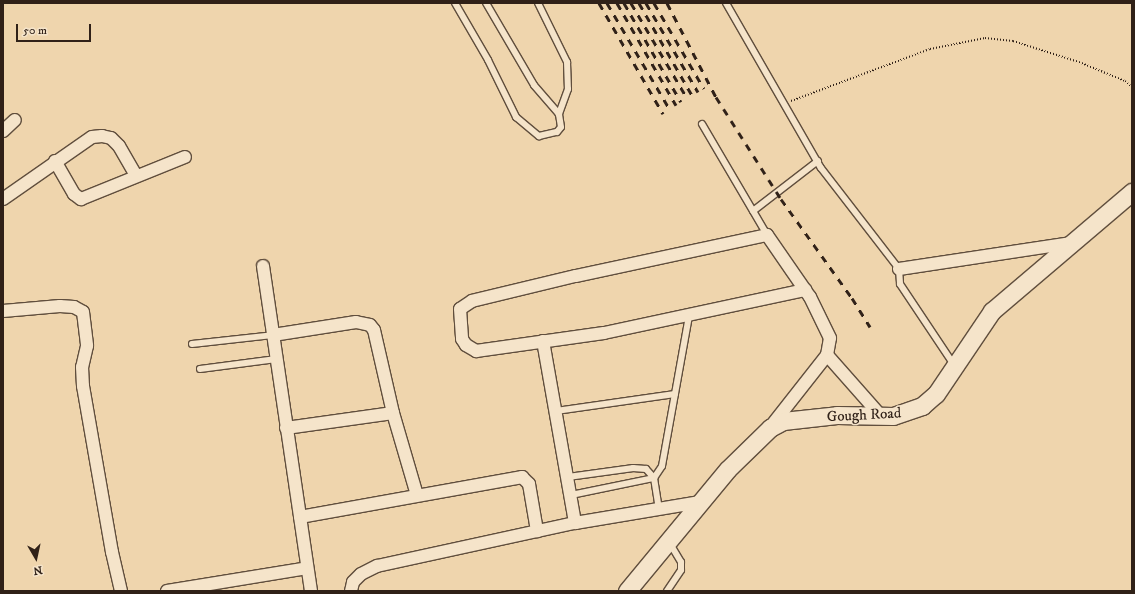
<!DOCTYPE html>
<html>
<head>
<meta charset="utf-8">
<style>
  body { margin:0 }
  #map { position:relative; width:1135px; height:594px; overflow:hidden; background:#efd5ad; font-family:"IM FELL DW Pica",serif }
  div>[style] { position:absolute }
  .path>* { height:2px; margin-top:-1px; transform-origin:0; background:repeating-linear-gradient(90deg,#302118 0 1px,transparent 0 3px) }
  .roads { filter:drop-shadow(1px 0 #604e3d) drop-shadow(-1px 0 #604e3d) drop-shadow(0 1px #604e3d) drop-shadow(0 -1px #604e3d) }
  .lane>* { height:6px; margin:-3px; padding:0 3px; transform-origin:3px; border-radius:3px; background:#f5e4ca }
  .street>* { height:12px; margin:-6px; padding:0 6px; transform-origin:6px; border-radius:6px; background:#f5e4ca }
  .secondary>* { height:17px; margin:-8.5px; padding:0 8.5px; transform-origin:8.5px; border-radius:8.5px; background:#f5e4ca }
  .rail>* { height:3px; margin-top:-1.5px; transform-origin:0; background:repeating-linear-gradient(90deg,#302118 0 7px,transparent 0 14px) }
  span { translate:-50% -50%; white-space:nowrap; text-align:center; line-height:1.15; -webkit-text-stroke:3px #f5e4ca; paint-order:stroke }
  .street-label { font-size:15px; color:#302118 }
  .frame { position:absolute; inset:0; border:4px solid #302118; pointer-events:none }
  .north { position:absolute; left:16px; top:538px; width:40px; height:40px; -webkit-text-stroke:3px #f5e4ca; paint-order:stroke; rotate:171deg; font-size:11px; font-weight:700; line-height:16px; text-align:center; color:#302118 }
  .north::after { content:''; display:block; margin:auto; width:14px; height:18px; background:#302118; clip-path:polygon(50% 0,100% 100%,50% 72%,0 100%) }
  .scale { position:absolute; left:16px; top:24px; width:75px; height:18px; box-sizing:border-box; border:2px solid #302118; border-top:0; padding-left:5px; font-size:12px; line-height:14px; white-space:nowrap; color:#302118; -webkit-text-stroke:3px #f5e4ca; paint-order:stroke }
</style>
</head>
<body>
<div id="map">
  <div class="path">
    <div style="left:791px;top:101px;width:148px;rotate:-20.5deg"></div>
    <div style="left:930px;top:49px;width:56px;rotate:-11.3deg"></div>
    <div style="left:985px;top:38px;width:28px;rotate:6deg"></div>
    <div style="left:1013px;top:41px;width:69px;rotate:17.7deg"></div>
    <div style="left:1079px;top:62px;width:50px;rotate:22.4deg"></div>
    <div style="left:1125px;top:81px;width:9px;rotate:41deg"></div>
  </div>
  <div class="roads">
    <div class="lane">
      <div style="left:455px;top:3px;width:66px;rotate:59.9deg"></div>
      <div style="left:488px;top:60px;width:64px;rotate:63.8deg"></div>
      <div style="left:516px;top:117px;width:30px;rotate:40deg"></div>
      <div style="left:539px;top:136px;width:18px;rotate:-13deg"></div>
      <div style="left:557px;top:132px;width:6px;rotate:-51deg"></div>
      <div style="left:561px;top:127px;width:13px;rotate:-99deg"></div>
      <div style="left:559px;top:114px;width:38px;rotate:-131deg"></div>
      <div style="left:534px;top:85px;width:95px;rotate:-120.3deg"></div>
      <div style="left:538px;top:3px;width:66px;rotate:63.8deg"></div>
      <div style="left:567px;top:62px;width:27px;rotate:88deg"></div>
      <div style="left:568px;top:89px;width:27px;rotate:110deg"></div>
      <div style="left:726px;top:3px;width:190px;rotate:60.1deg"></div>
      <div style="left:821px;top:168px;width:128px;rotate:52.3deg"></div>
      <div style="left:899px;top:269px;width:15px;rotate:86deg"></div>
      <div style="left:900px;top:284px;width:97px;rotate:56.3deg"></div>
      <div style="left:702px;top:124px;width:129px;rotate:59.6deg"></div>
      <div style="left:753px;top:211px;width:82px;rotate:-37.6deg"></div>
      <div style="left:192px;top:344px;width:81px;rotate:-6.3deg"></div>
      <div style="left:200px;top:369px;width:77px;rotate:-7.5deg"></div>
      <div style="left:556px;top:411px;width:120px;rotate:-8.1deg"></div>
      <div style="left:568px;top:477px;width:66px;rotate:-7.9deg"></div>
      <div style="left:633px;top:468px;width:13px;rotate:4deg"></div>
      <div style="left:646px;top:469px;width:12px;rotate:48deg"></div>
      <div style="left:654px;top:478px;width:30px;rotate:81deg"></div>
      <div style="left:571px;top:495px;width:85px;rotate:-11.6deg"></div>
      <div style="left:654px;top:478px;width:14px;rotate:-56deg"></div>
      <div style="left:662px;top:466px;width:152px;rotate:-79.8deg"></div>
      <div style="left:667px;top:591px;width:25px;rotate:-56deg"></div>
      <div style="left:681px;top:570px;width:8px;rotate:-90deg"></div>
      <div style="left:681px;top:562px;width:23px;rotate:-121deg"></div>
    </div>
    <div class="street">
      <div style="left:3px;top:131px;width:16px;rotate:-43deg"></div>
      <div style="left:55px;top:161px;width:38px;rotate:60deg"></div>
      <div style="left:74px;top:194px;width:9px;rotate:36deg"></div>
      <div style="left:81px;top:199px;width:112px;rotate:-22deg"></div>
      <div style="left:3px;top:199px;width:108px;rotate:-34.9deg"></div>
      <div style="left:92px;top:137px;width:10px;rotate:-6deg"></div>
      <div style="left:102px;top:136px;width:9px;rotate:13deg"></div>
      <div style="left:111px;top:138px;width:11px;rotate:45deg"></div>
      <div style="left:119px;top:146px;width:34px;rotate:60deg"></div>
      <div style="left:263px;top:266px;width:329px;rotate:81.6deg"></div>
      <div style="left:899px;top:269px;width:173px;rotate:-8.6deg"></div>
      <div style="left:3px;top:311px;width:57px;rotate:-5deg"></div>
      <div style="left:60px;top:306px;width:14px;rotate:4deg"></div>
      <div style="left:74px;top:307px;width:10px;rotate:29deg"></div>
      <div style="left:83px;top:312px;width:34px;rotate:83deg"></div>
      <div style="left:87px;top:346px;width:22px;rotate:103deg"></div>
      <div style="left:82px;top:367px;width:19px;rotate:87deg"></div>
      <div style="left:83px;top:386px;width:169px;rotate:80.1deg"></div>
      <div style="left:112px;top:552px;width:40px;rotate:77deg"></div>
      <div style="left:273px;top:335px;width:84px;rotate:-8.9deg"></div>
      <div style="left:356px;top:322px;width:14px;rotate:12deg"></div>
      <div style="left:370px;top:325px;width:6px;rotate:51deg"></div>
      <div style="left:374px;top:330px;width:85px;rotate:77.1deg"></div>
      <div style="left:393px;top:413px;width:85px;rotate:73.7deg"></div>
      <div style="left:543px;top:341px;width:185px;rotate:80deg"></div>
      <div style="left:827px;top:355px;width:81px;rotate:48.5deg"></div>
      <div style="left:772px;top:425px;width:89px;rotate:-51.8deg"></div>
      <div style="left:827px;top:355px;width:17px;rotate:-80deg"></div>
      <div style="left:830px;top:338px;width:46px;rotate:-116deg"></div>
      <div style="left:810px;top:297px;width:9px;rotate:-126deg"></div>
      <div style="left:805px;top:290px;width:67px;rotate:-124.6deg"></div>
      <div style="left:767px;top:235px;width:196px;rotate:167.9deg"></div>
      <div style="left:575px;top:276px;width:106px;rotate:166.4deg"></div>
      <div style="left:472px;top:301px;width:14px;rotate:146deg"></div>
      <div style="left:460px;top:309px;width:30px;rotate:86deg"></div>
      <div style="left:462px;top:339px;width:7px;rotate:56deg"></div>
      <div style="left:466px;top:345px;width:12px;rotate:31deg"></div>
      <div style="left:476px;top:351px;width:129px;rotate:-8deg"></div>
      <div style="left:604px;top:333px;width:206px;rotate:-12.1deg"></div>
      <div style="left:286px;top:428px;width:108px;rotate:-8deg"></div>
      <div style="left:300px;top:517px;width:226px;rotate:-10.2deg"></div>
      <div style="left:522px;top:477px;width:10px;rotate:45deg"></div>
      <div style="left:529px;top:484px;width:48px;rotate:80.3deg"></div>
      <div style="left:167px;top:591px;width:142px;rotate:-9.3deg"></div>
      <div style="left:351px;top:591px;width:9px;rotate:-77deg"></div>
      <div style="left:353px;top:582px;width:11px;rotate:-45deg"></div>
      <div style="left:361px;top:574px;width:18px;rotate:-27deg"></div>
      <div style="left:377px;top:566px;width:203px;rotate:-12.3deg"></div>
      <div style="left:575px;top:523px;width:127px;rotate:-9.5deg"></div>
    </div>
    <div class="secondary">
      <div style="left:627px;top:591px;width:158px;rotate:-50.4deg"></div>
      <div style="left:728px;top:469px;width:59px;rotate:-44.3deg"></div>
      <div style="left:770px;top:428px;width:15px;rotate:-28deg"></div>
      <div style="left:783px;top:421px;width:54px;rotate:-6.3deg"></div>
      <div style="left:837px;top:415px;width:56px;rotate:1deg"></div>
      <div style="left:893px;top:416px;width:31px;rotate:-19deg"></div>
      <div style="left:922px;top:406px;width:18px;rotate:-41deg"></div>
      <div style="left:936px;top:394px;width:100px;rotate:-56deg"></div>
      <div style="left:992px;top:311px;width:184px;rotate:-40.4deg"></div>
    </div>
  </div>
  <div class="rail">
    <div style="left:599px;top:3px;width:128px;rotate:60deg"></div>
    <div style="left:607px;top:3px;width:124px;rotate:59.5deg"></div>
    <div style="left:617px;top:3px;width:118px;rotate:60deg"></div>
    <div style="left:624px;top:3px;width:114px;rotate:60.1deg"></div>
    <div style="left:631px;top:3px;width:110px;rotate:59.5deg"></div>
    <div style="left:639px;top:3px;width:106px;rotate:60.1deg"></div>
    <div style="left:646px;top:3px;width:103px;rotate:59.7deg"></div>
    <div style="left:654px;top:3px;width:99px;rotate:59.8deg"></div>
    <div style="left:667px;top:3px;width:106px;rotate:62.5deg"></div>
    <div style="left:716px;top:97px;width:121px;rotate:57.5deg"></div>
    <div style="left:781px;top:199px;width:122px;rotate:54.4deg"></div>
    <div style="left:852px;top:298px;width:34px;rotate:58deg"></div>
  </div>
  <div class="street-label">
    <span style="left:864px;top:415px;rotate:-3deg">Gough Road</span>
  </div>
  <div class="frame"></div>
  <div class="north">N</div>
  <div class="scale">50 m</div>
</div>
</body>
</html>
